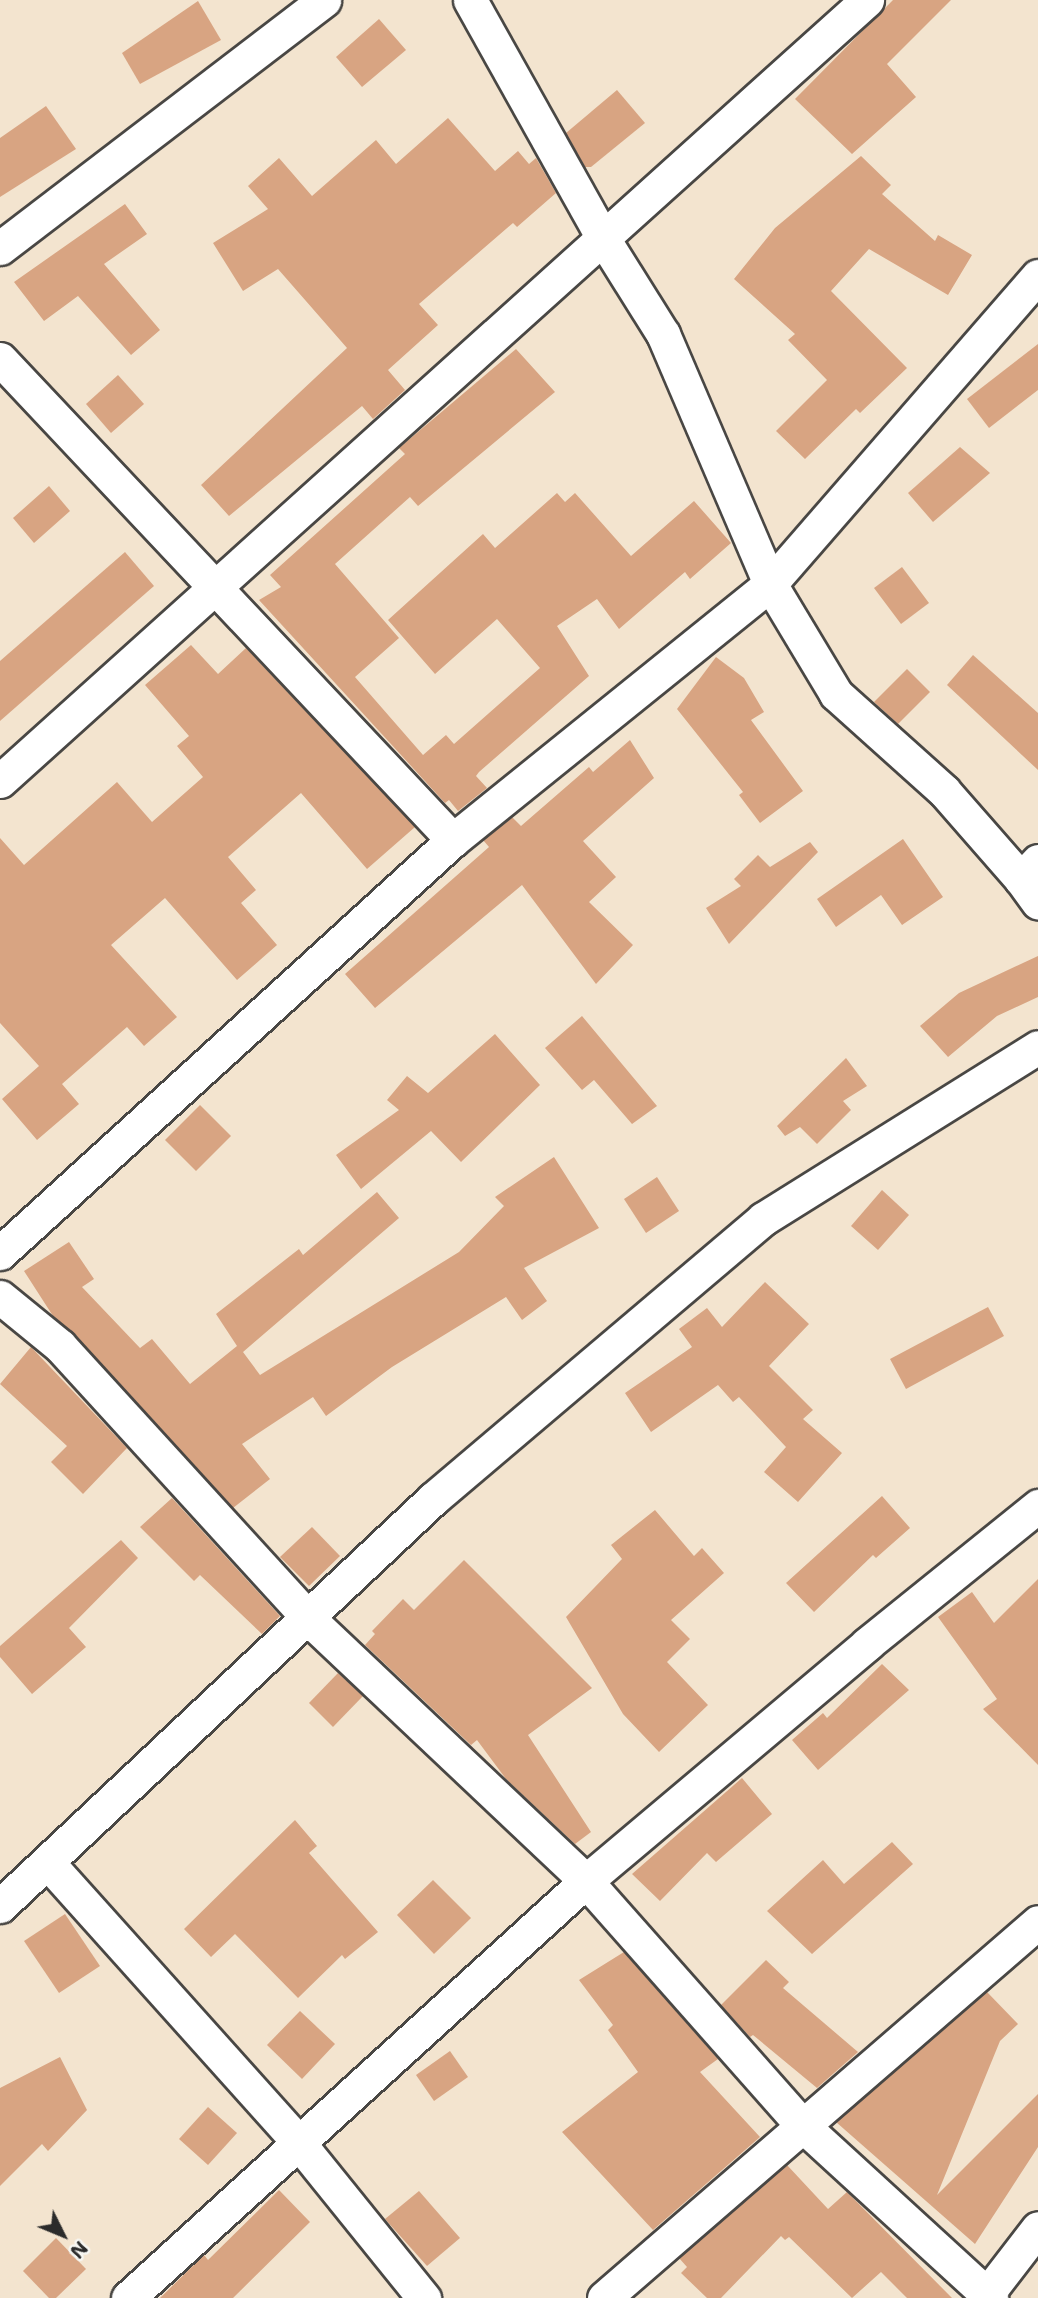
<!DOCTYPE html>
<html>
<head>
<meta charset="utf-8">
<style>
  body { margin:0 }
  #map { position:relative; width:1038px; height:2298px; overflow:hidden; background:#f3e4cf; font-family:"Shantell Sans",sans-serif }
  div>[style] { position:absolute }
  .building>* { inset:0; background:#d8a482 }
  .roads { filter:drop-shadow(2px 0 #494744) drop-shadow(-2px 0 #494744) drop-shadow(0 2px #494744) drop-shadow(0 -2px #494744) }
  .minor>* { height:33px; margin:-16.5px; padding:0 16.5px; transform-origin:16.5px; border-radius:16.5px; background:#fff }
  span { translate:-50% -50%; white-space:nowrap; text-align:center; line-height:1.15; -webkit-text-stroke:5px #f6f6f2; paint-order:stroke }
  .north { position:absolute; left:28px; top:2200px; width:70px; height:70px; -webkit-text-stroke:5px #f6f6f2; paint-order:stroke; rotate:133deg; font-size:19px; font-weight:700; line-height:28px; text-align:center; color:#2b2b2b }
  .north::after { content:''; display:block; margin:auto; width:24px; height:32px; background:#2b2b2b; clip-path:polygon(50% 0,100% 100%,50% 72%,0 100%) }
</style>
</head>
<body>
<div id="map">
  <div class="building">
    <div style="clip-path:polygon(893px 0,951px 0,887px 64px,916px 97px,852px 154px,795px 99px)"></div>
    <div style="clip-path:polygon(198px 1px,221px 40px,140px 84px,122px 53px)"></div>
    <div style="clip-path:polygon(379px 19px,406px 50px,362px 87px,336px 57px)"></div>
    <div style="clip-path:polygon(617px 90px,645px 123px,591px 167px,585px 167px,566px 133px)"></div>
    <div style="clip-path:polygon(46px 106px,76px 149px,0 197px,0 138px)"></div>
    <div style="clip-path:polygon(448px 118px,495px 171px,518px 151px,529px 164px,536px 158px,556px 193px,517px 227px,513px 223px,419px 304px,438px 325px,388px 370px,405px 390px,373px 419px,362px 406px,229px 516px,201px 485px,347px 348px,278px 269px,243px 291px,213px 243px,268px 209px,248px 186px,279px 158px,312px 196px,376px 140px,396px 164px)"></div>
    <div style="clip-path:polygon(861px 156px,891px 185px,882px 194px,935px 241px,938px 235px,972px 255px,948px 295px,869px 249px,831px 291px,907px 368px,860px 413px,856px 409px,805px 459px,776px 431px,827px 380px,788px 340px,795px 334px,734px 279px,775px 228px)"></div>
    <div style="clip-path:polygon(125px 204px,147px 234px,104px 264px,160px 330px,131px 355px,78px 296px,44px 321px,14px 282px)"></div>
    <div style="clip-path:polygon(1038px 344px,1038px 390px,989px 428px,967px 399px)"></div>
    <div style="clip-path:polygon(516px 349px,555px 392px,418px 506px,410px 497px,335px 564px,399px 638px,355px 677px,423px 755px,446px 735px,454px 744px,540px 668px,497px 619px,435px 674px,388px 620px,483px 534px,495px 548px,557px 493px,565px 502px,575px 493px,631px 556px,694px 501px,731px 543px,690px 579px,685px 572px,619px 629px,597px 599px,557px 626px,589px 676px,479px 772px,476px 776px,487px 788px,458px 811px,449px 800px,445px 803px,259px 600px,281px 587px,270px 575px,405px 454px,399px 448px)"></div>
    <div style="clip-path:polygon(118px 375px,144px 404px,111px 433px,86px 404px)"></div>
    <div style="clip-path:polygon(960px 447px,990px 473px,933px 522px,908px 493px)"></div>
    <div style="clip-path:polygon(49px 486px,70px 511px,34px 543px,13px 518px)"></div>
    <div style="clip-path:polygon(125px 552px,154px 586px,0 721px,0 661px)"></div>
    <div style="clip-path:polygon(902px 567px,929px 603px,901px 624px,874px 588px)"></div>
    <div style="clip-path:polygon(191px 645px,218px 674px,246px 648px,415px 827px,367px 869px,301px 793px,228px 857px,256px 890px,241px 903px,277px 945px,237px 980px,165px 898px,111px 945px,177px 1017px,144px 1046px,127px 1027px,62px 1084px,79px 1104px,37px 1140px,2px 1099px,39px 1066px,0 1023px,0 838px,24px 865px,117px 782px,152px 822px,203px 777px,177px 746px,189px 736px,145px 685px)"></div>
    <div style="clip-path:polygon(973px 655px,1038px 713px,1038px 770px,947px 685px)"></div>
    <div style="clip-path:polygon(716px 657px,744px 678px,764px 712px,751px 720px,803px 791px,760px 823px,739px 795px,743px 792px,677px 709px)"></div>
    <div style="clip-path:polygon(907px 669px,930px 692px,898px 724px,874px 702px)"></div>
    <div style="clip-path:polygon(630px 740px,654px 778px,583px 841px,616px 877px,589px 902px,633px 945px,596px 984px,522px 885px,375px 1008px,345px 974px,489px 847px,483px 840px,512px 817px,521px 826px,589px 767px,593px 772px)"></div>
    <div style="clip-path:polygon(903px 839px,943px 897px,902px 925px,881px 895px,836px 927px,817px 899px)"></div>
    <div style="clip-path:polygon(810px 842px,818px 852px,729px 944px,706px 908px,741px 886px,734px 879px,758px 855px,770px 867px)"></div>
    <div style="clip-path:polygon(1038px 956px,1038px 997px,997px 1016px,948px 1057px,920px 1026px,959px 993px)"></div>
    <div style="clip-path:polygon(582px 1016px,657px 1106px,632px 1124px,594px 1080px,582px 1090px,545px 1048px)"></div>
    <div style="clip-path:polygon(495px 1034px,540px 1085px,461px 1162px,431px 1131px,361px 1189px,336px 1155px,399px 1110px,387px 1100px,407px 1076px,428px 1093px)"></div>
    <div style="clip-path:polygon(846px 1058px,867px 1086px,843px 1101px,851px 1110px,817px 1144px,800px 1127px,785px 1136px,777px 1126px)"></div>
    <div style="clip-path:polygon(200px 1105px,231px 1136px,196px 1171px,165px 1140px)"></div>
    <div style="clip-path:polygon(554px 1157px,599px 1228px,524px 1268px,547px 1301px,522px 1320px,506px 1297px,392px 1367px,326px 1416px,313px 1397px,242px 1444px,270px 1479px,233px 1508px,53px 1316px,24px 1271px,69px 1242px,94px 1279px,82px 1287px,140px 1348px,152px 1339px,190px 1384px,237px 1346px,216px 1314px,299px 1249px,303px 1255px,377px 1192px,399px 1218px,243px 1352px,260px 1375px,459px 1252px,504px 1206px,495px 1197px)"></div>
    <div style="clip-path:polygon(657px 1177px,679px 1211px,646px 1233px,624px 1199px)"></div>
    <div style="clip-path:polygon(882px 1190px,909px 1215px,878px 1250px,851px 1226px)"></div>
    <div style="clip-path:polygon(765px 1282px,809px 1324px,769px 1366px,813px 1410px,803px 1419px,842px 1453px,798px 1502px,764px 1472px,786px 1447px,739px 1397px,733px 1402px,718px 1385px,651px 1432px,625px 1393px,692px 1347px,679px 1329px,707px 1308px,722px 1327px)"></div>
    <div style="clip-path:polygon(988px 1307px,1004px 1336px,906px 1389px,890px 1359px)"></div>
    <div style="clip-path:polygon(31px 1347px,127px 1448px,83px 1494px,51px 1462px,67px 1446px,0 1384px)"></div>
    <div style="clip-path:polygon(882px 1496px,910px 1528px,876px 1558px,873px 1555px,814px 1612px,786px 1583px)"></div>
    <div style="clip-path:polygon(172px 1498px,280px 1616px,262px 1634px,200px 1575px,194px 1581px,140px 1527px)"></div>
    <div style="clip-path:polygon(655px 1510px,694px 1556px,702px 1548px,724px 1573px,671px 1620px,690px 1639px,667px 1662px,708px 1705px,659px 1752px,623px 1714px,566px 1617px,622px 1559px,611px 1545px)"></div>
    <div style="clip-path:polygon(312px 1527px,340px 1556px,309px 1586px,280px 1557px)"></div>
    <div style="clip-path:polygon(121px 1540px,138px 1558px,69px 1628px,86px 1647px,32px 1694px,0 1657px,0 1646px)"></div>
    <div style="clip-path:polygon(464px 1560px,592px 1688px,528px 1735px,591px 1832px,575px 1844px,506px 1779px,477px 1740px,471px 1745px,365px 1645px,375px 1634px,372px 1631px,403px 1599px,414px 1610px)"></div>
    <div style="clip-path:polygon(1038px 1579px,1038px 1765px,983px 1709px,997px 1699px,938px 1617px,972px 1592px,994px 1623px)"></div>
    <div style="clip-path:polygon(882px 1664px,909px 1690px,818px 1770px,792px 1740px,823px 1713px,827px 1718px)"></div>
    <div style="clip-path:polygon(338px 1673px,363px 1696px,333px 1727px,309px 1703px)"></div>
    <div style="clip-path:polygon(742px 1778px,772px 1814px,716px 1862px,707px 1853px,660px 1901px,632px 1874px)"></div>
    <div style="clip-path:polygon(295px 1820px,317px 1846px,309px 1853px,378px 1932px,345px 1959px,342px 1955px,298px 1998px,235px 1934px,211px 1957px,184px 1929px)"></div>
    <div style="clip-path:polygon(892px 1842px,913px 1864px,812px 1954px,767px 1911px,823px 1860px,844px 1884px)"></div>
    <div style="clip-path:polygon(433px 1880px,471px 1918px,434px 1954px,397px 1915px)"></div>
    <div style="clip-path:polygon(65px 1914px,100px 1966px,59px 1993px,24px 1941px)"></div>
    <div style="clip-path:polygon(624px 1952px,718px 2059px,700px 2072px,760px 2137px,653px 2230px,562px 2132px,638px 2072px,608px 2030px,613px 2025px,579px 1980px)"></div>
    <div style="clip-path:polygon(766px 1960px,789px 1982px,783px 1988px,858px 2052px,817px 2088px,753px 2035px,750px 2037px,721px 2005px)"></div>
    <div style="clip-path:polygon(987px 1992px,1018px 2024px,1000px 2041px,937px 2195px,1038px 2094px,1038px 2147px,975px 2244px,836px 2122px)"></div>
    <div style="clip-path:polygon(300px 2011px,335px 2044px,302px 2079px,267px 2045px)"></div>
    <div style="clip-path:polygon(450px 2051px,468px 2077px,434px 2101px,416px 2075px)"></div>
    <div style="clip-path:polygon(60px 2057px,87px 2110px,48px 2151px,42px 2144px,0 2186px,0 2088px)"></div>
    <div style="clip-path:polygon(208px 2107px,237px 2133px,208px 2165px,179px 2139px)"></div>
    <div style="clip-path:polygon(787px 2165px,828px 2209px,847px 2192px,952px 2298px,907px 2298px,881px 2272px,852px 2298px,789px 2237px,785px 2240px,781px 2236px,721px 2298px,707px 2298px,681px 2273px,687px 2267px,679px 2258px)"></div>
    <div style="clip-path:polygon(279px 2190px,310px 2222px,233px 2298px,160px 2298px,204px 2255px,208px 2260px)"></div>
    <div style="clip-path:polygon(419px 2191px,460px 2238px,427px 2266px,385px 2219px)"></div>
    <div style="clip-path:polygon(56px 2238px,86px 2269px,56px 2298px,49px 2298px,23px 2271px)"></div>
  </div>
  <div class="roads">
    <div class="minor">
      <div style="left:470px;top:0;width:275px;rotate:60.8deg"></div>
      <div style="left:604px;top:240px;width:111px;rotate:57.9deg"></div>
      <div style="left:663px;top:334px;width:272px;rotate:66.8deg"></div>
      <div style="left:770px;top:584px;width:128px;rotate:59deg"></div>
      <div style="left:836px;top:694px;width:145px;rotate:41.9deg"></div>
      <div style="left:944px;top:791px;width:117px;rotate:48.8deg"></div>
      <div style="left:0;top:248px;width:408px;rotate:-37.4deg"></div>
      <div style="left:0;top:359px;width:661px;rotate:46.72deg"></div>
      <div style="left:0;top:781px;width:1167px;rotate:-42.01deg"></div>
      <div style="left:1038px;top:861px;width:25px;rotate:133deg"></div>
      <div style="left:1021px;top:879px;width:29px;rotate:54deg"></div>
      <div style="left:0;top:1253px;width:613px;rotate:-42.36deg"></div>
      <div style="left:453px;top:840px;width:407px;rotate:-38.9deg"></div>
      <div style="left:770px;top:584px;width:408px;rotate:-49deg"></div>
      <div style="left:0;top:1297px;width:77px;rotate:39.2deg"></div>
      <div style="left:60px;top:1346px;width:369px;rotate:47.6deg"></div>
      <div style="left:309px;top:1619px;width:381px;rotate:43.4deg"></div>
      <div style="left:586px;top:1881px;width:324px;rotate:48.5deg"></div>
      <div style="left:801px;top:2124px;width:258px;rotate:42.5deg"></div>
      <div style="left:49px;top:1864px;width:373px;rotate:48.1deg"></div>
      <div style="left:298px;top:2142px;width:201px;rotate:51.1deg"></div>
      <div style="left:0;top:1906px;width:594px;rotate:-43.23deg"></div>
      <div style="left:433px;top:1499px;width:433px;rotate:-40.3deg"></div>
      <div style="left:763px;top:1219px;width:324px;rotate:-32deg"></div>
      <div style="left:128px;top:2298px;width:619px;rotate:-42.32deg"></div>
      <div style="left:586px;top:1881px;width:368px;rotate:-40.1deg"></div>
      <div style="left:867px;top:1644px;width:220px;rotate:-38.9deg"></div>
      <div style="left:604px;top:2298px;width:574px;rotate:-40.9deg"></div>
      <div style="left:984px;top:2298px;width:88px;rotate:-52.4deg"></div>
    </div>
  </div>
  <div class="north">N</div>
</div>
</body>
</html>
